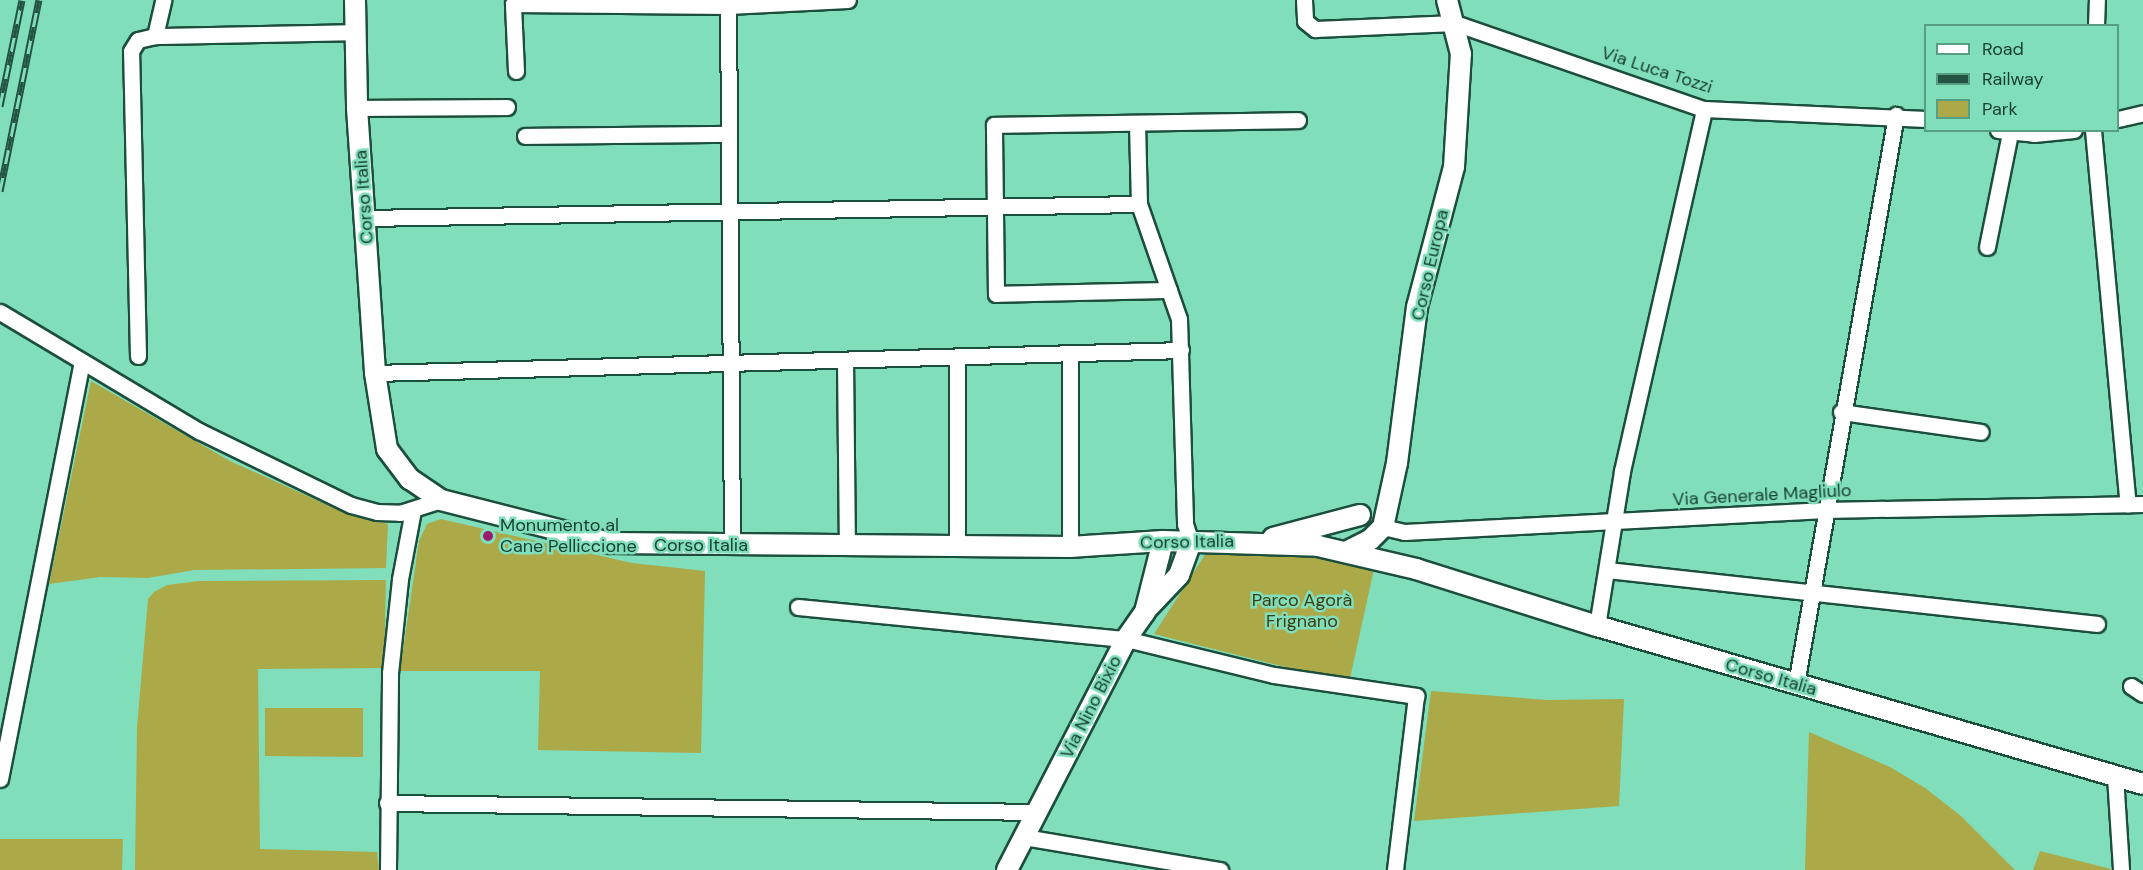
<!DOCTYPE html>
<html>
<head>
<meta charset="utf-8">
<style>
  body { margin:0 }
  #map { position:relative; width:2143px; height:870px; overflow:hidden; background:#80debb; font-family:"DM Sans",sans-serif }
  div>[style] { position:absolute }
  .green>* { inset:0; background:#aba948 }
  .roads { filter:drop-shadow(2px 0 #1b4e3d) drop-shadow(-2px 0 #1b4e3d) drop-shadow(0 2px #1b4e3d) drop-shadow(0 -2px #1b4e3d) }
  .minor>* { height:15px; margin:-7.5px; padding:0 7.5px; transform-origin:7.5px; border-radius:7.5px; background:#fff }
  .tertiary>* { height:20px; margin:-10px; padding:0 10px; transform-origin:10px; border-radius:10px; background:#fff }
  .rail>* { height:7px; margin-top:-3.5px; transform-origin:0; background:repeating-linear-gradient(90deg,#80debb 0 14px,#245243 0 28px); box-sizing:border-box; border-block:2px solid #245243 }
  .dots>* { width:16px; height:16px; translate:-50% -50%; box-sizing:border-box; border:3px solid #80debb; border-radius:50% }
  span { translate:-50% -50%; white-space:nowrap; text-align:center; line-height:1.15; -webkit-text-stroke:5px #80debb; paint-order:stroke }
  .street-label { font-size:18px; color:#173f32 }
  .poi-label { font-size:18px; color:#173f32 }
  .left { translate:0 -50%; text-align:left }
  .park-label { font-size:18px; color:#3f3e13 }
  .legend { position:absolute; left:1924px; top:24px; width:195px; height:108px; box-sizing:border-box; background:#80debb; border:2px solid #569e84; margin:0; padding:8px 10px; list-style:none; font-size:18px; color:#173f32 }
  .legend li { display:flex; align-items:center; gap:12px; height:30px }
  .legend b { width:30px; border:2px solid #569e84 }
</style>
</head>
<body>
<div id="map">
  <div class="green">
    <div style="clip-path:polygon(91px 381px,230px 461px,345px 513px,388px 524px,386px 568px,194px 570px,148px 578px,100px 577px,49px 584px)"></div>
    <div style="clip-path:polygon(441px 519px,632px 563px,705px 571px,701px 753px,538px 750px,540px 671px,400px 671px,419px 541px,427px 524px)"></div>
    <div style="clip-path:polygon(1210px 547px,1317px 552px,1374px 569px,1349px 683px,1154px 634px)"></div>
    <div style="clip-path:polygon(386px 580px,384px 668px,258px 669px,260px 849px,377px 852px,379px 870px,135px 870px,137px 728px,148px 599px,154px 592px,167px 585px,199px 581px)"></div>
    <div style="clip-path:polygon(1431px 691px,1548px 700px,1624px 699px,1619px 806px,1414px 821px)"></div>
    <div style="clip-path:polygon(265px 708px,363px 708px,363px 757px,265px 756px)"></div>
    <div style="clip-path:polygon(1809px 732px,1890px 767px,1925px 788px,1961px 816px,2015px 870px,1805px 870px)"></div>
    <div style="clip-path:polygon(0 839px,123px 839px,122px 870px,0 870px)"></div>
    <div style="clip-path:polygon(2040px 851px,2111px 869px,2111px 870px,2033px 870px)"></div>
  </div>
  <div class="roads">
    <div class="minor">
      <div style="left:728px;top:0;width:546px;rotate:89.58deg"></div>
      <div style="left:1304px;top:0;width:21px;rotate:87deg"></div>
      <div style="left:1305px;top:21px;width:13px;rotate:39deg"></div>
      <div style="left:1315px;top:29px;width:140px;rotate:-2.5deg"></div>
      <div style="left:1455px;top:23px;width:263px;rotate:19.1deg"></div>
      <div style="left:1704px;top:109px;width:222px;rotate:2.6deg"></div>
      <div style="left:2096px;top:26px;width:26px;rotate:-88deg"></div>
      <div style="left:155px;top:36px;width:37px;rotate:-77deg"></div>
      <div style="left:516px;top:71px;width:67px;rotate:-92.6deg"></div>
      <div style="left:513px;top:4px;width:215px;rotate:0.5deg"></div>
      <div style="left:728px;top:6px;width:120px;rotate:-2.9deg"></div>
      <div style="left:357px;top:108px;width:150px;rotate:-0.4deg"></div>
      <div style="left:2118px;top:119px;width:26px;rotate:-13deg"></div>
      <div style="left:1137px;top:123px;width:81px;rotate:88.6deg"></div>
      <div style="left:1139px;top:204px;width:122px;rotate:70.8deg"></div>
      <div style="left:1179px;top:319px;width:205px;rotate:88.3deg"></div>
      <div style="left:1185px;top:524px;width:19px;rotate:72deg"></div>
      <div style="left:1998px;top:130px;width:36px;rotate:6deg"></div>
      <div style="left:2034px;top:134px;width:40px;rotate:-5.7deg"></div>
      <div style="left:2093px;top:130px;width:376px;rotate:84.7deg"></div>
      <div style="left:525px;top:136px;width:204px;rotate:-0.6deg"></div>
      <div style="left:366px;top:218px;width:773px;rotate:-1.04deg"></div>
      <div style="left:1987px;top:247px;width:116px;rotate:-78.6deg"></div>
      <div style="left:1169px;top:290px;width:173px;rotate:178.7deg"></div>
      <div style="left:996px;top:294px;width:169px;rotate:-90.7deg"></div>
      <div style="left:994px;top:125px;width:304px;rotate:-0.9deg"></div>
      <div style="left:0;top:312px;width:232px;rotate:30.9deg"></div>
      <div style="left:199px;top:431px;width:169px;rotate:26deg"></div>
      <div style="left:351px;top:505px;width:27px;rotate:15deg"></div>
      <div style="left:377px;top:512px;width:23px;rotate:2deg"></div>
      <div style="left:400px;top:513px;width:43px;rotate:-17.6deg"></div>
      <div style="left:138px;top:356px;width:305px;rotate:-91.3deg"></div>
      <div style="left:131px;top:51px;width:13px;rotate:-58deg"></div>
      <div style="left:138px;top:40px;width:17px;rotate:-13deg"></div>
      <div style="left:155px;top:36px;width:200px;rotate:-1.1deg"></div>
      <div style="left:957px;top:357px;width:189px;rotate:90deg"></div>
      <div style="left:845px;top:360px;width:186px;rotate:89.4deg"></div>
      <div style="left:375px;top:373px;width:806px;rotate:-1.63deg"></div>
      <div style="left:1841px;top:412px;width:141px;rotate:8.1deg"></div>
      <div style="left:1383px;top:527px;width:22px;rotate:13deg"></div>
      <div style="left:1404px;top:532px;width:422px;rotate:-3deg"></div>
      <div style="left:1825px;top:510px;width:318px;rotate:-1.1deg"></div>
      <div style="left:1070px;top:547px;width:193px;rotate:-90deg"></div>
      <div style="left:1608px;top:570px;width:492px;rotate:6.3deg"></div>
      <div style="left:798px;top:607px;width:330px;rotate:5.6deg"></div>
      <div style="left:1126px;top:639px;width:152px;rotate:13.7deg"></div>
      <div style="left:1274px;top:675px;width:144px;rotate:8.4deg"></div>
      <div style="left:1416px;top:696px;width:175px;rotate:96.9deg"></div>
      <div style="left:1597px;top:626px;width:157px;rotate:-80.8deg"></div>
      <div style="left:1622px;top:471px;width:371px;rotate:-77.2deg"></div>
      <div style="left:1796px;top:684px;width:578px;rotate:-80.03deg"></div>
      <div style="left:2131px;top:686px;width:14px;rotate:34deg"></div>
      <div style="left:2115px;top:776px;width:94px;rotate:86.3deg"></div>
      <div style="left:0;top:779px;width:425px;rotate:-78.9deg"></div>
      <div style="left:387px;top:803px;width:651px;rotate:0.79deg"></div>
      <div style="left:1024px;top:837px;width:199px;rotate:9.6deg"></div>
      <div style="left:388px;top:870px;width:197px;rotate:-89.4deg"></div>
      <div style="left:390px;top:673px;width:95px;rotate:-83.9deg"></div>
      <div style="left:400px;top:579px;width:70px;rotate:-79.3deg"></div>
    </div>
    <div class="tertiary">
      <div style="left:355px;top:0;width:108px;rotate:88.9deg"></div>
      <div style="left:357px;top:108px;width:266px;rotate:86.1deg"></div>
      <div style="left:375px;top:373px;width:77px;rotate:81deg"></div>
      <div style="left:387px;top:449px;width:38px;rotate:53deg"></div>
      <div style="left:410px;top:479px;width:37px;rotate:34deg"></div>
      <div style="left:441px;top:500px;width:174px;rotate:14.3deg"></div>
      <div style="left:610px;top:543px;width:460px;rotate:0.5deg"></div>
      <div style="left:1070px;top:547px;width:93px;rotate:-3.7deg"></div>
      <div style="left:1163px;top:541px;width:155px;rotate:1.8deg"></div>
      <div style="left:1318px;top:546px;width:101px;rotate:13.2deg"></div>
      <div style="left:1416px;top:569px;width:190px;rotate:17.5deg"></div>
      <div style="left:1597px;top:626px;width:568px;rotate:16.14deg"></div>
      <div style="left:1273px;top:538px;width:90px;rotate:-14.8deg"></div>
      <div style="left:1348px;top:551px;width:25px;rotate:-27deg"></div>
      <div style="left:1370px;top:540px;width:18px;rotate:-45deg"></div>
      <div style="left:1383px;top:527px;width:66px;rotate:-77.7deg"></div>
      <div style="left:1397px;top:463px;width:157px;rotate:-82.7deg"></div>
      <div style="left:1417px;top:307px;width:145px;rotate:-75.2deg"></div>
      <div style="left:1454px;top:167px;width:113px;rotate:-86.5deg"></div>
      <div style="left:1461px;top:54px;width:56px;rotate:-104.5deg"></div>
      <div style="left:1146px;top:610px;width:48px;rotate:-46.7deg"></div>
      <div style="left:1179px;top:575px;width:35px;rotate:-70deg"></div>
      <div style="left:1007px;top:870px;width:260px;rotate:-62.7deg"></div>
      <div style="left:1126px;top:639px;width:33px;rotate:-55deg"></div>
      <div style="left:1145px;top:612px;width:73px;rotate:-75.8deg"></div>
    </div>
  </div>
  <div class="rail">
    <div style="left:0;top:106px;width:108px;rotate:-78.3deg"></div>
    <div style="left:0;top:191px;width:195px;rotate:-78.5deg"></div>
  </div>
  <div class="dots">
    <div style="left:488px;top:536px;background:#9c1a6c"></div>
  </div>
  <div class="street-label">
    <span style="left:1657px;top:70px;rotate:18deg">Via Luca Tozzi</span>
    <span style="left:364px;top:197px;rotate:-94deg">Corso Italia</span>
    <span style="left:1430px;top:265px;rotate:-77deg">Corso Europa</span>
    <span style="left:1762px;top:495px;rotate:-3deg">Via Generale Magliulo</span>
    <span style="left:1187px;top:542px;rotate:-1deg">Corso Italia</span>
    <span style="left:701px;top:545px">Corso Italia</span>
    <span style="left:1771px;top:677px;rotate:16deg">Corso Italia</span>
    <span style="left:1091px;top:707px;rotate:-63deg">Via Nino Bixio</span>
  </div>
  <div class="poi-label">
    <span class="left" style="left:500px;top:536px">Monumento al<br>Cane Pelliccione</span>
  </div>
  <div class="park-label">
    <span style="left:1302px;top:611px">Parco Agorà<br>Frignano</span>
  </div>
  <ul class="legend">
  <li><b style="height:8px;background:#fff"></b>Road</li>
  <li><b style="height:8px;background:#245243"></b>Railway</li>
  <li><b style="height:16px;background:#aba948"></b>Park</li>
  </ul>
</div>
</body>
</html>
